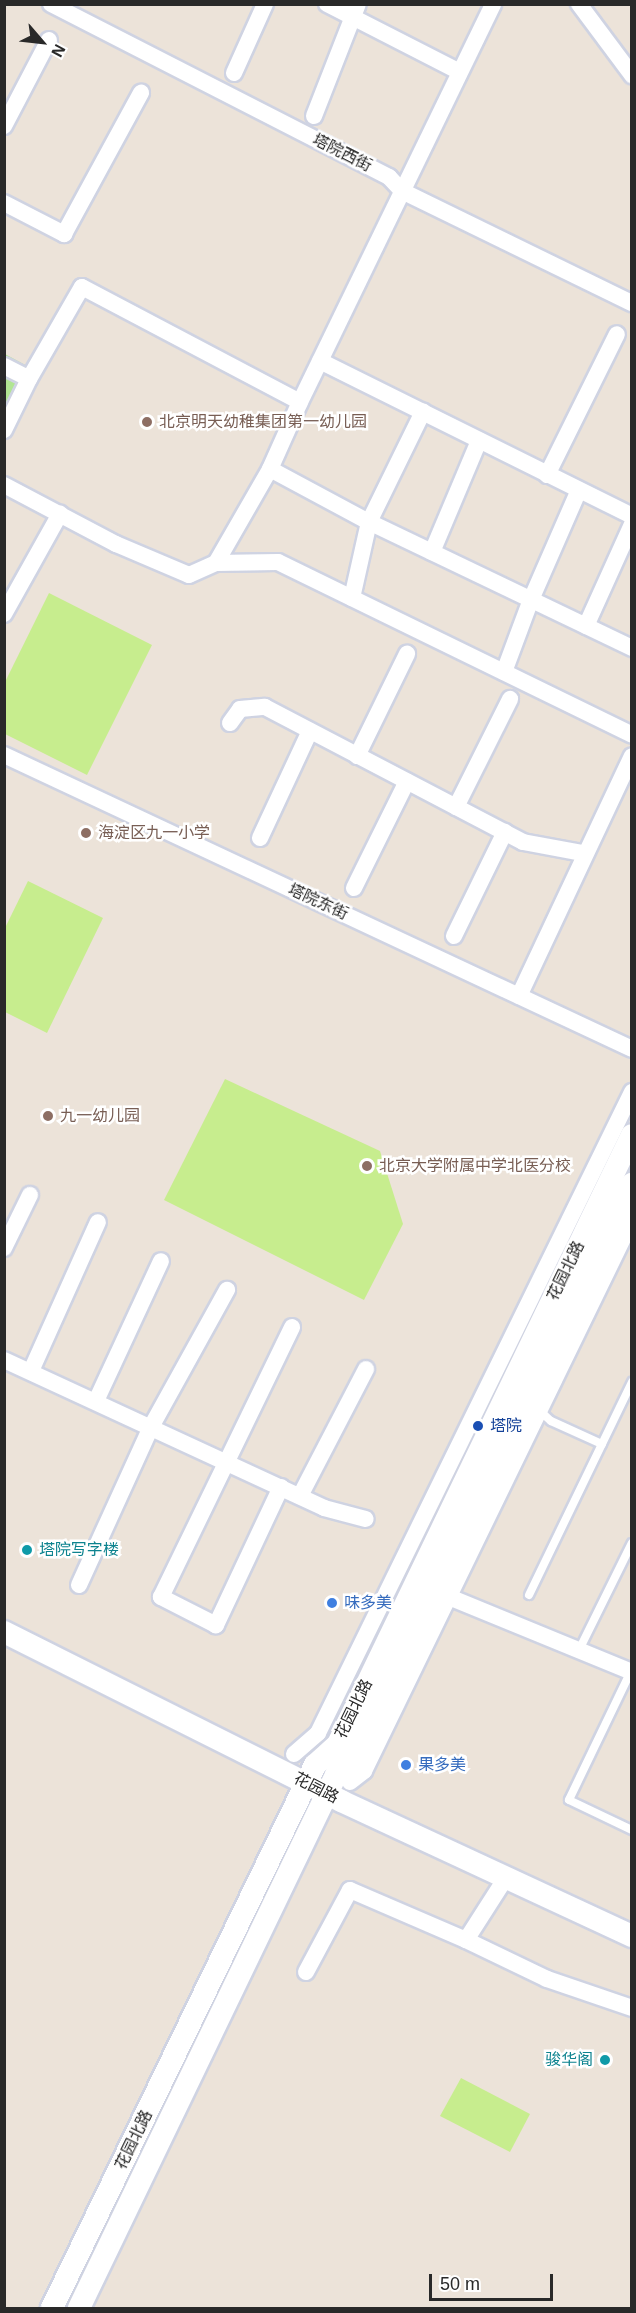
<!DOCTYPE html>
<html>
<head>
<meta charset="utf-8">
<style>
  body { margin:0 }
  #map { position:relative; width:636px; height:2313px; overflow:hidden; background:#ece3d9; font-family:Helvetica,"Noto Sans SC",sans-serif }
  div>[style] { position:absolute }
  .green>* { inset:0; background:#b1e593 }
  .pitch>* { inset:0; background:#c7ed8e }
  .roads { filter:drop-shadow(2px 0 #cfd3e2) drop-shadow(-2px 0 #cfd3e2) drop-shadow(0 2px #cfd3e2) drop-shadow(0 -2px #cfd3e2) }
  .lane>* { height:8px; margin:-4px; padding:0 4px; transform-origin:4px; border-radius:4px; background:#fff }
  .street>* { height:16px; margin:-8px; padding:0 8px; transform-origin:8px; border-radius:8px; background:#fff }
  .secondary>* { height:22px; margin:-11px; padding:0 11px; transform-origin:11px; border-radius:11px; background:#fff }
  .dots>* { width:16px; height:16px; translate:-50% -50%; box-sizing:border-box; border:3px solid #fff; border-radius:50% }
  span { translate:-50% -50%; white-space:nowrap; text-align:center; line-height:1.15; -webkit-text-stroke:5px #fff; paint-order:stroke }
  .street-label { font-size:16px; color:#292929 }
  .education-label { font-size:16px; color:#785e54 }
  .left { translate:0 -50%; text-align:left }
  .transit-label { font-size:16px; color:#164399 }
  .culture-label { font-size:16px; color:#0d838f }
  .right { translate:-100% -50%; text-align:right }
  .shop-label { font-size:16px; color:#366cbe }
  .frame { position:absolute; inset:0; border:6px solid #292929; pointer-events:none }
  .north { position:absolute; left:12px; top:12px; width:60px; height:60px; -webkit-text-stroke:4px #fff; paint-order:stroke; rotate:118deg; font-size:16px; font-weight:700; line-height:24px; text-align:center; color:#292929 }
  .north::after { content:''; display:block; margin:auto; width:21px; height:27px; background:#292929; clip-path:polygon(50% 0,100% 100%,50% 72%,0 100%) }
  .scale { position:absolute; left:429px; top:2274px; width:124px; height:27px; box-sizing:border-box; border:3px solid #292929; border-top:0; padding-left:8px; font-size:18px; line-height:21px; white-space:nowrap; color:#292929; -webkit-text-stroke:4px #fff; paint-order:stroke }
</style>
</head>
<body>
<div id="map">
  <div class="green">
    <div style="clip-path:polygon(5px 354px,27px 366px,5px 410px)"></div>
  </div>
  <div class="pitch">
    <div style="clip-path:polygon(49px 593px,152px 645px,87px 775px,5px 734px,5px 682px)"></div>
    <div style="clip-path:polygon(28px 881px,103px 918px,47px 1033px,5px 1012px,5px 928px)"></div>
    <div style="clip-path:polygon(225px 1079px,380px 1151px,403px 1224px,364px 1300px,164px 1200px)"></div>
    <div style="clip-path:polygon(461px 2078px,530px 2114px,510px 2152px,440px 2116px)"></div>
  </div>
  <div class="roads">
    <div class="lane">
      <div style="left:539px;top:1410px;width:16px;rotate:43deg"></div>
      <div style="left:551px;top:1421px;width:56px;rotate:24.3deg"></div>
      <div style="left:529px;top:1595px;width:237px;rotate:-64.2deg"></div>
      <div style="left:580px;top:1648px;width:117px;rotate:-63.7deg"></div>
      <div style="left:631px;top:1671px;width:143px;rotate:115.7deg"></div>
      <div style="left:569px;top:1800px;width:70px;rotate:25.5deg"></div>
    </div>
    <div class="street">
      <div style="left:51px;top:4px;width:380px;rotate:27.1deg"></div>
      <div style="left:389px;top:177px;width:19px;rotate:47deg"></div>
      <div style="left:402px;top:191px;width:256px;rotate:26deg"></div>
      <div style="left:327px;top:4px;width:149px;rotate:27.1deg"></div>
      <div style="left:579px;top:4px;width:89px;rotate:53.3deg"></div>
      <div style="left:234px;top:73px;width:76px;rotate:-65.8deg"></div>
      <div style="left:314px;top:116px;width:120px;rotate:-68.6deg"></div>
      <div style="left:4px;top:126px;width:97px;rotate:-62.4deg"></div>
      <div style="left:4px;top:203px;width:68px;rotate:27.3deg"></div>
      <div style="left:64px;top:234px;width:161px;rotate:-61.4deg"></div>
      <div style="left:320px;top:361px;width:348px;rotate:26.4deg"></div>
      <div style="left:4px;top:366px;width:28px;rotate:27deg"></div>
      <div style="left:29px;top:379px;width:57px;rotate:116.1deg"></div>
      <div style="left:29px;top:379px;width:106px;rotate:-60.1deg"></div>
      <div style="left:82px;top:287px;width:246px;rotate:27.8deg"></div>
      <div style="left:300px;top:402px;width:73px;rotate:114.1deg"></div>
      <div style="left:300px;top:402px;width:442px;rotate:-64.1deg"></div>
      <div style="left:547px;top:475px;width:157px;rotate:-63.6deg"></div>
      <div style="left:4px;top:485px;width:127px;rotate:27.8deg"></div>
      <div style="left:116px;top:544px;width:79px;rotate:23deg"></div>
      <div style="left:189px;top:575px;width:30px;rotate:-24deg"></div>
      <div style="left:216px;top:563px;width:108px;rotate:-60.1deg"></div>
      <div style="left:270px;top:469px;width:112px;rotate:28.2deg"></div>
      <div style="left:369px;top:522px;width:292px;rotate:25.6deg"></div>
      <div style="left:432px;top:552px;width:121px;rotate:-67.1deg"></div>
      <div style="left:216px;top:563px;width:62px;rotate:-0.9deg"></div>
      <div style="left:278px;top:562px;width:394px;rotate:26deg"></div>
      <div style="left:352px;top:598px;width:78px;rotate:-77.4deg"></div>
      <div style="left:369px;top:522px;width:123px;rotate:-63.9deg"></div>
      <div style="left:4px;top:614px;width:115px;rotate:-60.8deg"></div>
      <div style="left:586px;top:626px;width:112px;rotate:-65.7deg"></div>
      <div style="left:504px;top:672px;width:75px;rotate:-69.6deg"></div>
      <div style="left:530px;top:602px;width:122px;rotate:-66.4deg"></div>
      <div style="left:230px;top:723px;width:17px;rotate:-54deg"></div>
      <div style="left:240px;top:709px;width:25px;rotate:-5deg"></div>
      <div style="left:265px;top:707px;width:291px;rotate:27.6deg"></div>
      <div style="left:523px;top:842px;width:61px;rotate:10.4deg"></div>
      <div style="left:4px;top:755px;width:693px;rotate:25.09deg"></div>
      <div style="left:357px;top:756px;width:114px;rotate:-63.9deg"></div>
      <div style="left:456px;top:807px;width:121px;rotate:-63.4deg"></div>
      <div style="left:260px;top:838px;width:118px;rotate:-65deg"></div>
      <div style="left:354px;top:888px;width:119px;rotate:-63.6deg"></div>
      <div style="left:454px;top:936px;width:116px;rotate:-63.9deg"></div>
      <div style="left:519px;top:996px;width:265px;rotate:-64.8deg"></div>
      <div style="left:4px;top:1248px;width:59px;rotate:-63.9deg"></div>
      <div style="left:4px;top:1360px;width:353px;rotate:24.8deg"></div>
      <div style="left:324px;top:1508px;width:43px;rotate:14.7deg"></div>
      <div style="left:31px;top:1371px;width:163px;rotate:-65.8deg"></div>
      <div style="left:96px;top:1401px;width:154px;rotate:-65.1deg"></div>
      <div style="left:281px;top:1487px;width:153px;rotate:115.2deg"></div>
      <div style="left:216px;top:1625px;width:62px;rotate:-153deg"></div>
      <div style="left:161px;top:1597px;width:300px;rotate:-64.1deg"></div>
      <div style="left:300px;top:1496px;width:143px;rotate:-62.5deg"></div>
      <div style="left:79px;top:1585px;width:174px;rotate:-65.5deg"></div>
      <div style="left:151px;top:1427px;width:157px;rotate:-61deg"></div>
      <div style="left:442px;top:1591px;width:9px;rotate:41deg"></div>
      <div style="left:449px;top:1597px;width:198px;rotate:22.3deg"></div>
      <div style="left:294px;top:1754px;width:32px;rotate:-41deg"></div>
      <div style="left:318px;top:1733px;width:714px;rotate:-63.9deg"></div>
      <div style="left:350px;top:1782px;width:18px;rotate:-38deg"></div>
      <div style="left:364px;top:1771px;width:613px;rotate:-64.06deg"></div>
      <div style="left:507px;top:1876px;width:76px;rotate:122.6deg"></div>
      <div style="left:466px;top:1940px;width:90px;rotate:25.7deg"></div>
      <div style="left:547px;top:1979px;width:90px;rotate:18.8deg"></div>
      <div style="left:306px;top:1972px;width:93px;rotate:-61.8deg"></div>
      <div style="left:350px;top:1890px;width:126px;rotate:23.3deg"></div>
    </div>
    <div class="secondary">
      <div style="left:4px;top:1632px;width:377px;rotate:26.6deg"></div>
      <div style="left:341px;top:1801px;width:321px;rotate:24.9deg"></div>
      <div style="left:52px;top:2308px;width:603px;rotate:-64.16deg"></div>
      <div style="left:315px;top:1765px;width:31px;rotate:-42deg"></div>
      <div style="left:338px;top:1744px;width:676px;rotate:-64.23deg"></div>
      <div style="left:79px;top:2308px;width:592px;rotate:-64.26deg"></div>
      <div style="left:336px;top:1775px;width:31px;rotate:-50deg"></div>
      <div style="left:356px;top:1751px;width:631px;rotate:-64.04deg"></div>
    </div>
  </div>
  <div class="dots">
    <div style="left:147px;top:422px;background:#8d6e63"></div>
    <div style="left:86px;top:833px;background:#8d6e63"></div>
    <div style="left:48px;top:1116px;background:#8d6e63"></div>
    <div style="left:367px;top:1166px;background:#8d6e63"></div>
    <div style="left:478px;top:1426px;background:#1a4fb4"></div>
    <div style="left:27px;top:1550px;background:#0f9aa8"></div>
    <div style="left:332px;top:1603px;background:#3f7fe0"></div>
    <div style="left:406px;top:1765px;background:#3f7fe0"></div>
    <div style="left:605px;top:2060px;background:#0f9aa8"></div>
  </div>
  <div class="street-label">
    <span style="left:342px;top:153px;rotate:27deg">塔院西街</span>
    <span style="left:318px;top:902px;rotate:25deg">塔院东街</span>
    <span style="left:566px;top:1271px;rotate:-64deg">花园北路</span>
    <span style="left:354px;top:1709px;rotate:-64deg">花园北路</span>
    <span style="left:316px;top:1788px;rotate:27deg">花园路</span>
    <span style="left:134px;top:2140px;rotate:-64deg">花园北路</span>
  </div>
  <div class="education-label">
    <span class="left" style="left:159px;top:422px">北京明天幼稚集团第一幼儿园</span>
    <span class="left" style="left:98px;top:833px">海淀区九一小学</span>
    <span class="left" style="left:60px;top:1116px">九一幼儿园</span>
    <span class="left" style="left:379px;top:1166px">北京大学附属中学北医分校</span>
  </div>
  <div class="transit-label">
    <span class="left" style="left:490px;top:1426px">塔院</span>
  </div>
  <div class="culture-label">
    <span class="left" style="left:39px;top:1550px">塔院写字楼</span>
    <span class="right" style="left:593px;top:2060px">骏华阁</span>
  </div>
  <div class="shop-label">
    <span class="left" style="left:344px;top:1603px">味多美</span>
    <span class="left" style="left:418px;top:1765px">果多美</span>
  </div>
  <div class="frame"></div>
  <div class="north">N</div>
  <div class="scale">50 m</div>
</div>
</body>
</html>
